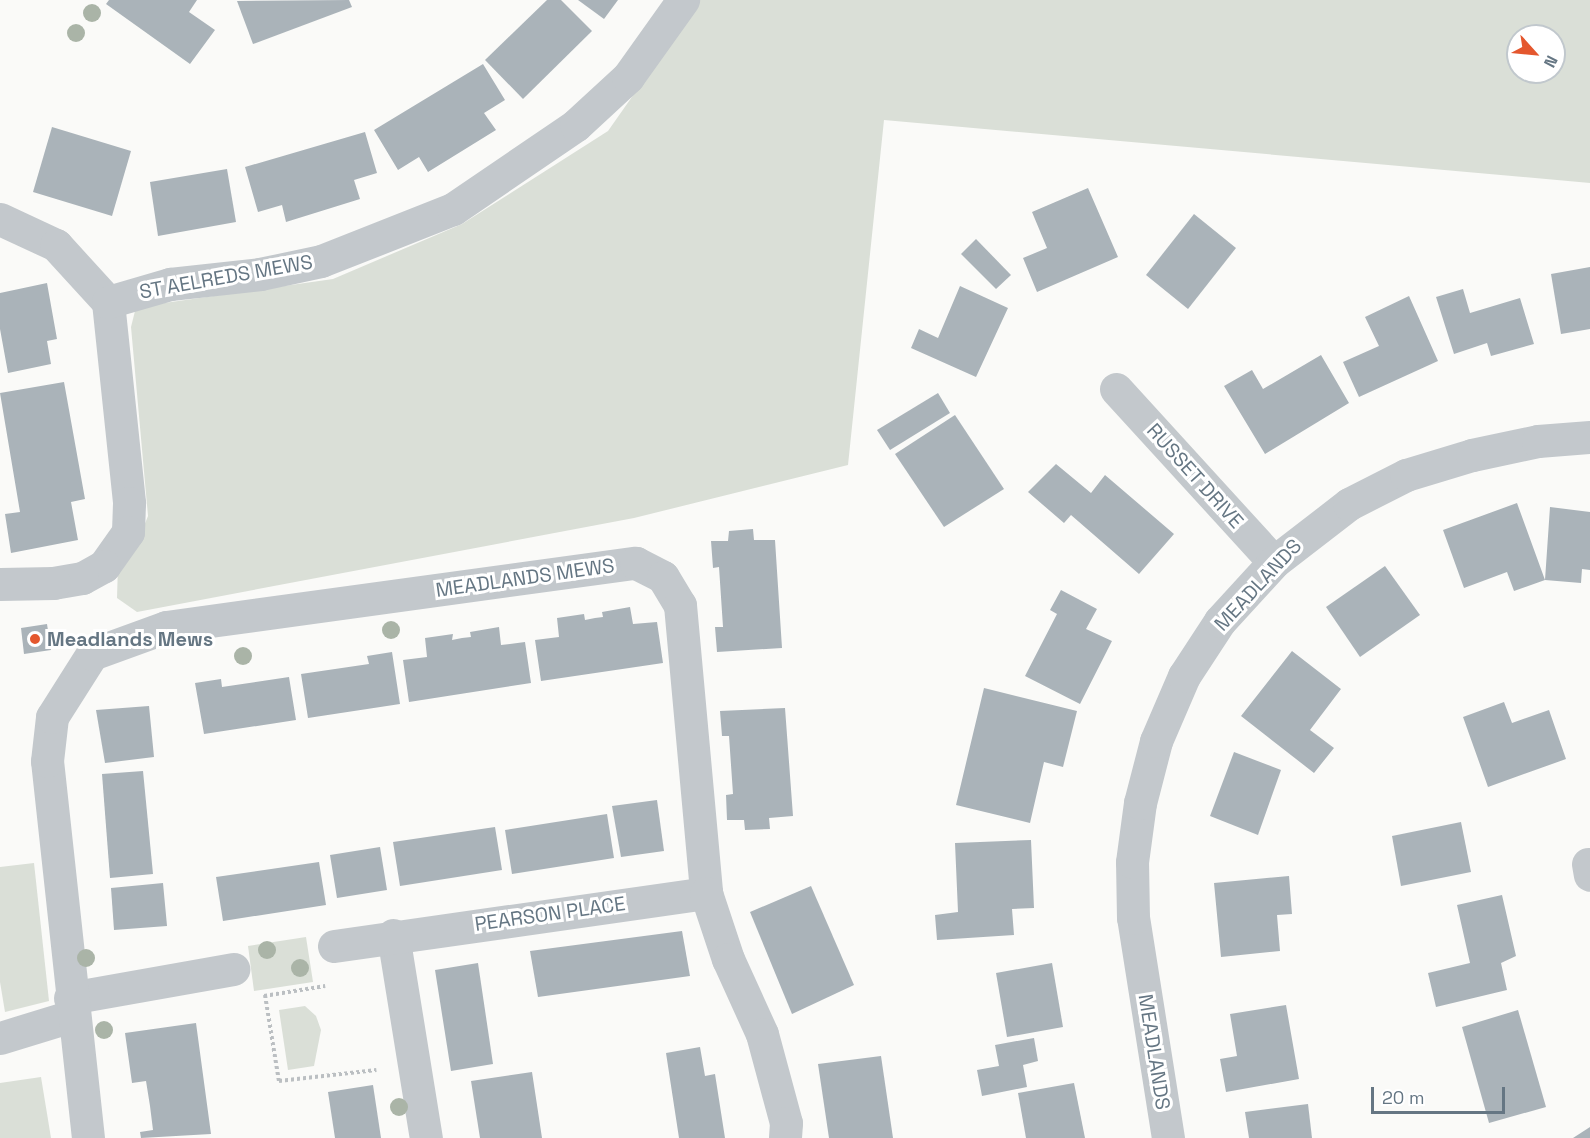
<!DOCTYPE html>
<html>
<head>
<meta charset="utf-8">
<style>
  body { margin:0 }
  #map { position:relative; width:1590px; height:1138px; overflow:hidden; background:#fafaf8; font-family:"Space Grotesk",sans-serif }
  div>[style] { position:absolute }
  .green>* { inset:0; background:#dadfd7 }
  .building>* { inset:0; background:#aab3b9 }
  .path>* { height:4px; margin-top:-2px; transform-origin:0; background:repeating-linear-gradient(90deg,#bbbfc2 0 3px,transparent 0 6px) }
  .street>* { height:33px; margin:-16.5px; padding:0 16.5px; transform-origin:16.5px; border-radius:16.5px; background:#c3c8cc }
  .trees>* { width:18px; height:18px; margin:-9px; border-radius:50%; background:#aab4a7 }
  .dots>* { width:16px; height:16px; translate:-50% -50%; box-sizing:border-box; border:3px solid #fff; border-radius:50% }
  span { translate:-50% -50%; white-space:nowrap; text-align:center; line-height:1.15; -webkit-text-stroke:6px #fff; paint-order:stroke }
  .street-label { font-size:20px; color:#657683 }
  .poi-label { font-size:20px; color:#657683; font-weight:700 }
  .left { translate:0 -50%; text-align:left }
  .north { position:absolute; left:1506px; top:24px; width:60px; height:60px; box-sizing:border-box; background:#fff; border:2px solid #c1c8cd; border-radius:50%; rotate:117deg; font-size:16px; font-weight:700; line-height:24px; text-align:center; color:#657683 }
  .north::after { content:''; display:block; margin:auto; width:21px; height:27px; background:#e4572e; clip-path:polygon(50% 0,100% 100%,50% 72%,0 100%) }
  .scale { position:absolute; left:1371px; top:1087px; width:134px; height:27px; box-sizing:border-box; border:3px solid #657683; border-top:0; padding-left:8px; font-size:18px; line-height:21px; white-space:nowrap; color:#657683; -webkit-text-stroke:4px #fff; paint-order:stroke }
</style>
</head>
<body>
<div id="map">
  <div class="green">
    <div style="clip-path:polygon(evenodd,700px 0,1590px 0,1590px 183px,884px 120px,848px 465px,634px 518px,137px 612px,117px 598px,118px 564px,138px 541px,148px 516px,131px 327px,136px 307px,333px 279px,462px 224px,608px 131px,700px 0,1518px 36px,1554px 36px,1554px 72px,1518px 72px,1518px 36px)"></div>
    <div style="clip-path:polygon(34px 863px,49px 1001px,5px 1012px,0 982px,0 867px)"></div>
    <div style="clip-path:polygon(306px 937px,313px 982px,254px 991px,248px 946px)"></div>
    <div style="clip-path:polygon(305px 1006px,316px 1016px,321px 1030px,314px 1066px,288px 1070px,279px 1010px)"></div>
    <div style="clip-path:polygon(41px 1077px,51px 1138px,0 1138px,0 1083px)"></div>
  </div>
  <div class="building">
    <div style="clip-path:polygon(109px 0,197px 0,189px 12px,215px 30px,190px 64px,106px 4px)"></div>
    <div style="clip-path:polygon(349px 0,352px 7px,253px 44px,237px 1px)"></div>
    <div style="clip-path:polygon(547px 0,561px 0,592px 31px,523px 99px,485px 60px)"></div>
    <div style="clip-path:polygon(578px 0,618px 0,604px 19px)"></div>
    <div style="clip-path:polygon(483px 64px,505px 100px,484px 113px,496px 130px,428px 172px,419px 157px,398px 170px,374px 130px)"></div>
    <div style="clip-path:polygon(52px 127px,131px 151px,112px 216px,33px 192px)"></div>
    <div style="clip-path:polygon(365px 132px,377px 173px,354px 180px,360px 199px,286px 222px,282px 205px,258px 212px,245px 167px)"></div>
    <div style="clip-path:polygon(227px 169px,236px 222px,158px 236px,150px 182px)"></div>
    <div style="clip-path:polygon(1088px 188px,1118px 257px,1037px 292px,1023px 258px,1047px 248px,1032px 212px)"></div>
    <div style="clip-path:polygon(1194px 214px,1236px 248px,1188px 309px,1146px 275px)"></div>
    <div style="clip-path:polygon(976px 239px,1011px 275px,996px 289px,961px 254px)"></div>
    <div style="clip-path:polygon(1590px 267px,1590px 329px,1561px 334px,1551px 274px)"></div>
    <div style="clip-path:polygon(47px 283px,57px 339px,47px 341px,51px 364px,8px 373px,0 329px,0 293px)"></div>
    <div style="clip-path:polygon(960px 286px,1008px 308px,976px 377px,911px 348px,919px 329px,938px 338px)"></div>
    <div style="clip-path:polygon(1463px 289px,1470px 313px,1520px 298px,1534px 344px,1491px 356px,1487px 343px,1454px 354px,1436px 297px)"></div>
    <div style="clip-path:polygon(1409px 296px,1438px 361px,1359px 397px,1343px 362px,1379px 346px,1365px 317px)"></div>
    <div style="clip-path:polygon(1321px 355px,1349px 403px,1265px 454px,1224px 386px,1252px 370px,1263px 389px)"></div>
    <div style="clip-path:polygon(64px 382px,85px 499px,71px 502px,78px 540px,11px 553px,5px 514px,20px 512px,0 393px)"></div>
    <div style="clip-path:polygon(938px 393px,950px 413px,890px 450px,877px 430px)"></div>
    <div style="clip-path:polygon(955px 415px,1004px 489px,944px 527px,895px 454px)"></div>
    <div style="clip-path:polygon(1056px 464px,1091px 493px,1105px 475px,1174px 534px,1139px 574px,1071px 515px,1064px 523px,1028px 492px)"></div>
    <div style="clip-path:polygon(1517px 503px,1545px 580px,1514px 591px,1507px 572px,1464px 588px,1443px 530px)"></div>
    <div style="clip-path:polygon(1550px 507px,1590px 512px,1590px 570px,1582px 569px,1581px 583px,1545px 580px)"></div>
    <div style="clip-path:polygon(753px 529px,754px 540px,775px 540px,782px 648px,717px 652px,715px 627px,723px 627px,719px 567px,713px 568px,711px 541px,728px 541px,729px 531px)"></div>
    <div style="clip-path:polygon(1385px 566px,1420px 615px,1360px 657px,1326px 607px)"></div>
    <div style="clip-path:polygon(1061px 590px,1097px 609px,1086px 629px,1112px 641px,1080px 704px,1025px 676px,1057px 614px,1050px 610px)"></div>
    <div style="clip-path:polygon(630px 607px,633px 624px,657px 622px,663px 663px,541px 681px,535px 640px,559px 637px,557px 618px,584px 614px,585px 620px,595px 618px,603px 617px,602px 612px)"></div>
    <div style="clip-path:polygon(47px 624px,51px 650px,24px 654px,21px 628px)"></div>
    <div style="clip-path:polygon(499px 627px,501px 645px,525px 642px,531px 683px,409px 702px,403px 660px,427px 657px,425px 638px,453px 634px,452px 640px,462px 638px,471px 637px,470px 632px)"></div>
    <div style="clip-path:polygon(1292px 651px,1341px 689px,1310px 730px,1334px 748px,1314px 773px,1241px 716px)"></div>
    <div style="clip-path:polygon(392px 652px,400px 704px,308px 718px,301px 674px,369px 664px,367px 656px)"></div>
    <div style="clip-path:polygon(289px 677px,296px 720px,204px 734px,195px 683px,221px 679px,222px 687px)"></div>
    <div style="clip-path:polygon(984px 688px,1077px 711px,1063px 767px,1044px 762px,1030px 823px,956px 805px)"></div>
    <div style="clip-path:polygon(1504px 702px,1512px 723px,1549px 710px,1566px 759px,1488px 787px,1463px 717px)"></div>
    <div style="clip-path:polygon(149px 706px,154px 757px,105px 763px,96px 710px)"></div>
    <div style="clip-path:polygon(785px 708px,793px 816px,769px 818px,770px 829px,745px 830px,744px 820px,727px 820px,726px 795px,733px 794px,729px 736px,722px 736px,720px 711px)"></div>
    <div style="clip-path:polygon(1234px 752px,1281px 770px,1258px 835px,1210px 816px)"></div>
    <div style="clip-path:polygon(143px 771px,153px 874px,110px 878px,102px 774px)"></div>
    <div style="clip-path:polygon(657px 800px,664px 851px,621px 857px,612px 806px)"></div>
    <div style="clip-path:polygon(607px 814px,614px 858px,512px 874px,505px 830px)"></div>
    <div style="clip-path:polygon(1461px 822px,1471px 872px,1401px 886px,1392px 836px)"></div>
    <div style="clip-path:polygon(495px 827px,502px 870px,400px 886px,393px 842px)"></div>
    <div style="clip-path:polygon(1031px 840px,1034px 908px,1012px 909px,1014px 935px,937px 940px,935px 915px,958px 912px,955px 843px)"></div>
    <div style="clip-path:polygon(380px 847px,387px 890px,337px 898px,330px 855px)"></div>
    <div style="clip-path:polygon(319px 862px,326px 905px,223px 921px,216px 877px)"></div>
    <div style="clip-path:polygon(1289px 876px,1292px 914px,1277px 915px,1280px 951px,1221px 957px,1214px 883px)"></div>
    <div style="clip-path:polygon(163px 883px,167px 926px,114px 930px,111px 888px)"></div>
    <div style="clip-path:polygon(811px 886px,854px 985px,792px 1014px,750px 912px)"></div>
    <div style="clip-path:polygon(1502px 895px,1516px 956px,1501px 963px,1507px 990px,1436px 1007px,1428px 973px,1470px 963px,1457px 905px)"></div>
    <div style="clip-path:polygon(682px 931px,690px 976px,538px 997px,530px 951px)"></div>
    <div style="clip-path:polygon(478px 963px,493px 1064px,451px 1071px,435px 970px)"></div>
    <div style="clip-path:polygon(1052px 963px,1063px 1027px,1007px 1037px,996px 973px)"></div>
    <div style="clip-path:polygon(1286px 1005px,1299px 1079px,1226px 1092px,1220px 1059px,1237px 1056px,1230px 1014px)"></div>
    <div style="clip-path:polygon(1518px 1010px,1546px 1107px,1489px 1123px,1462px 1027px)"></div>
    <div style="clip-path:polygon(196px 1023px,211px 1134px,141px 1138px,140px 1132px,153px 1130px,150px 1106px,146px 1081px,132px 1083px,125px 1033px)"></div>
    <div style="clip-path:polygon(1034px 1038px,1038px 1061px,1023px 1065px,1027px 1087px,982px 1096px,977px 1070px,999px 1066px,995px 1045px)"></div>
    <div style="clip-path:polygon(700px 1047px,705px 1076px,715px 1074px,725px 1138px,679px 1138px,666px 1053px)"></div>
    <div style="clip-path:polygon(881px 1056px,893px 1138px,829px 1138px,818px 1064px)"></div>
    <div style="clip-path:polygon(532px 1072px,542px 1138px,480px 1138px,471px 1081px)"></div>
    <div style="clip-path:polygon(1074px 1083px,1085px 1138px,1026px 1138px,1018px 1093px)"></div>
    <div style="clip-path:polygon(373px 1085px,381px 1138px,335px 1138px,328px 1092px)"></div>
    <div style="clip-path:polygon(1308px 1104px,1312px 1138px,1249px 1138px,1245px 1112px)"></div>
    <div style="clip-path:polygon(1590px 1127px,1590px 1138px,1573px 1138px)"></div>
  </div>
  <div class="path">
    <div style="left:265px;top:995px;width:87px;rotate:80.8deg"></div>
    <div style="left:279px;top:1081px;width:98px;rotate:-6.5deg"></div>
    <div style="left:264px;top:996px;width:62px;rotate:-9.3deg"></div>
  </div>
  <div class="street">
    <div style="left:0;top:219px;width:62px;rotate:24.9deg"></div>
    <div style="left:56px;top:245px;width:77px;rotate:47.6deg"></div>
    <div style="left:108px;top:302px;width:202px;rotate:84deg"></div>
    <div style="left:129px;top:503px;width:29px;rotate:92deg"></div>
    <div style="left:128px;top:532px;width:42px;rotate:125.2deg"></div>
    <div style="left:104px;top:566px;width:25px;rotate:151deg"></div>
    <div style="left:82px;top:578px;width:28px;rotate:170deg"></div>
    <div style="left:54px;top:583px;width:54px;rotate:178.9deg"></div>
    <div style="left:108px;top:302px;width:65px;rotate:-16.2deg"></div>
    <div style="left:170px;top:284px;width:91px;rotate:-6.3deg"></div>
    <div style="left:260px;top:274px;width:62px;rotate:-12deg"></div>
    <div style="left:321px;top:261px;width:142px;rotate:-21.5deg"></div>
    <div style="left:453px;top:209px;width:149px;rotate:-34.3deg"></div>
    <div style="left:576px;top:125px;width:71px;rotate:-42.7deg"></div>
    <div style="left:628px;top:77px;width:95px;rotate:-54.5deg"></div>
    <div style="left:1116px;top:389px;width:234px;rotate:47.6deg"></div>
    <div style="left:1588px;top:864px;width:11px;rotate:80deg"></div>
    <div style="left:393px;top:935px;width:206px;rotate:80.8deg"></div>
    <div style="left:334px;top:946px;width:376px;rotate:-8.1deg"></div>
    <div style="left:70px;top:998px;width:166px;rotate:-10.1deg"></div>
    <div style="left:0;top:1038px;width:75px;rotate:-17deg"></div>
    <div style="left:88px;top:1138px;width:379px;rotate:-96.2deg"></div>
    <div style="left:47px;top:761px;width:44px;rotate:-83.5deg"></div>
    <div style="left:52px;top:717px;width:75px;rotate:-57.6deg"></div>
    <div style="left:92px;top:654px;width:79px;rotate:-20deg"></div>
    <div style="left:166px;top:627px;width:474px;rotate:-7.8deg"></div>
    <div style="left:636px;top:563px;width:30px;rotate:27deg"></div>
    <div style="left:663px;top:577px;width:33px;rotate:59deg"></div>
    <div style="left:680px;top:605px;width:289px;rotate:84.8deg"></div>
    <div style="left:706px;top:893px;width:70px;rotate:71.6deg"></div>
    <div style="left:728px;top:959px;width:82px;rotate:65.6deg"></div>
    <div style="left:762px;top:1034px;width:92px;rotate:74.9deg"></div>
    <div style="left:786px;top:1123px;width:15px;rotate:94deg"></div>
    <div style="left:1168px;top:1138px;width:223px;rotate:-99deg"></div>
    <div style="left:1133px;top:918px;width:56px;rotate:-91deg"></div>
    <div style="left:1132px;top:862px;width:60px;rotate:-82.3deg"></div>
    <div style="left:1140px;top:803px;width:64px;rotate:-75.5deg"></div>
    <div style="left:1156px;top:741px;width:71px;rotate:-66.7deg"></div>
    <div style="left:1184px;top:676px;width:66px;rotate:-56.8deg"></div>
    <div style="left:1220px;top:621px;width:80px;rotate:-47.5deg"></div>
    <div style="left:1274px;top:562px;width:95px;rotate:-37.7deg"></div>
    <div style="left:1349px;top:504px;width:64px;rotate:-27deg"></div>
    <div style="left:1406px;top:475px;width:69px;rotate:-16.9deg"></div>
    <div style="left:1472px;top:455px;width:67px;rotate:-12deg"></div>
    <div style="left:1538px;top:441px;width:52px;rotate:-4.4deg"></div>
  </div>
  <div class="trees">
    <div style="left:92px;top:13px"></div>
    <div style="left:76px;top:33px"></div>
    <div style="left:391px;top:630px"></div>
    <div style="left:243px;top:656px"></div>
    <div style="left:267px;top:950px"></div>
    <div style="left:86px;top:958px"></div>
    <div style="left:300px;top:968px"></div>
    <div style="left:104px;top:1030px"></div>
    <div style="left:399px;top:1107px"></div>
  </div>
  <div class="dots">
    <div style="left:35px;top:639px;background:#e4572e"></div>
  </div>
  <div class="street-label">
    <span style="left:226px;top:277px;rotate:-10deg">ST AELREDS MEWS</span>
    <span style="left:1195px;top:476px;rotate:48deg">RUSSET DRIVE</span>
    <span style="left:525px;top:578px;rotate:-8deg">MEADLANDS MEWS</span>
    <span style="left:1258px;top:585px;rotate:-47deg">MEADLANDS</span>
    <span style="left:550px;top:914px;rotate:-8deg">PEARSON PLACE</span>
    <span style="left:1154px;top:1052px;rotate:81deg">MEADLANDS</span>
  </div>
  <div class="poi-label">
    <span class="left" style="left:47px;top:639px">Meadlands Mews</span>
  </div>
  <div class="north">N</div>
  <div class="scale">20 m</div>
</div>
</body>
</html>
